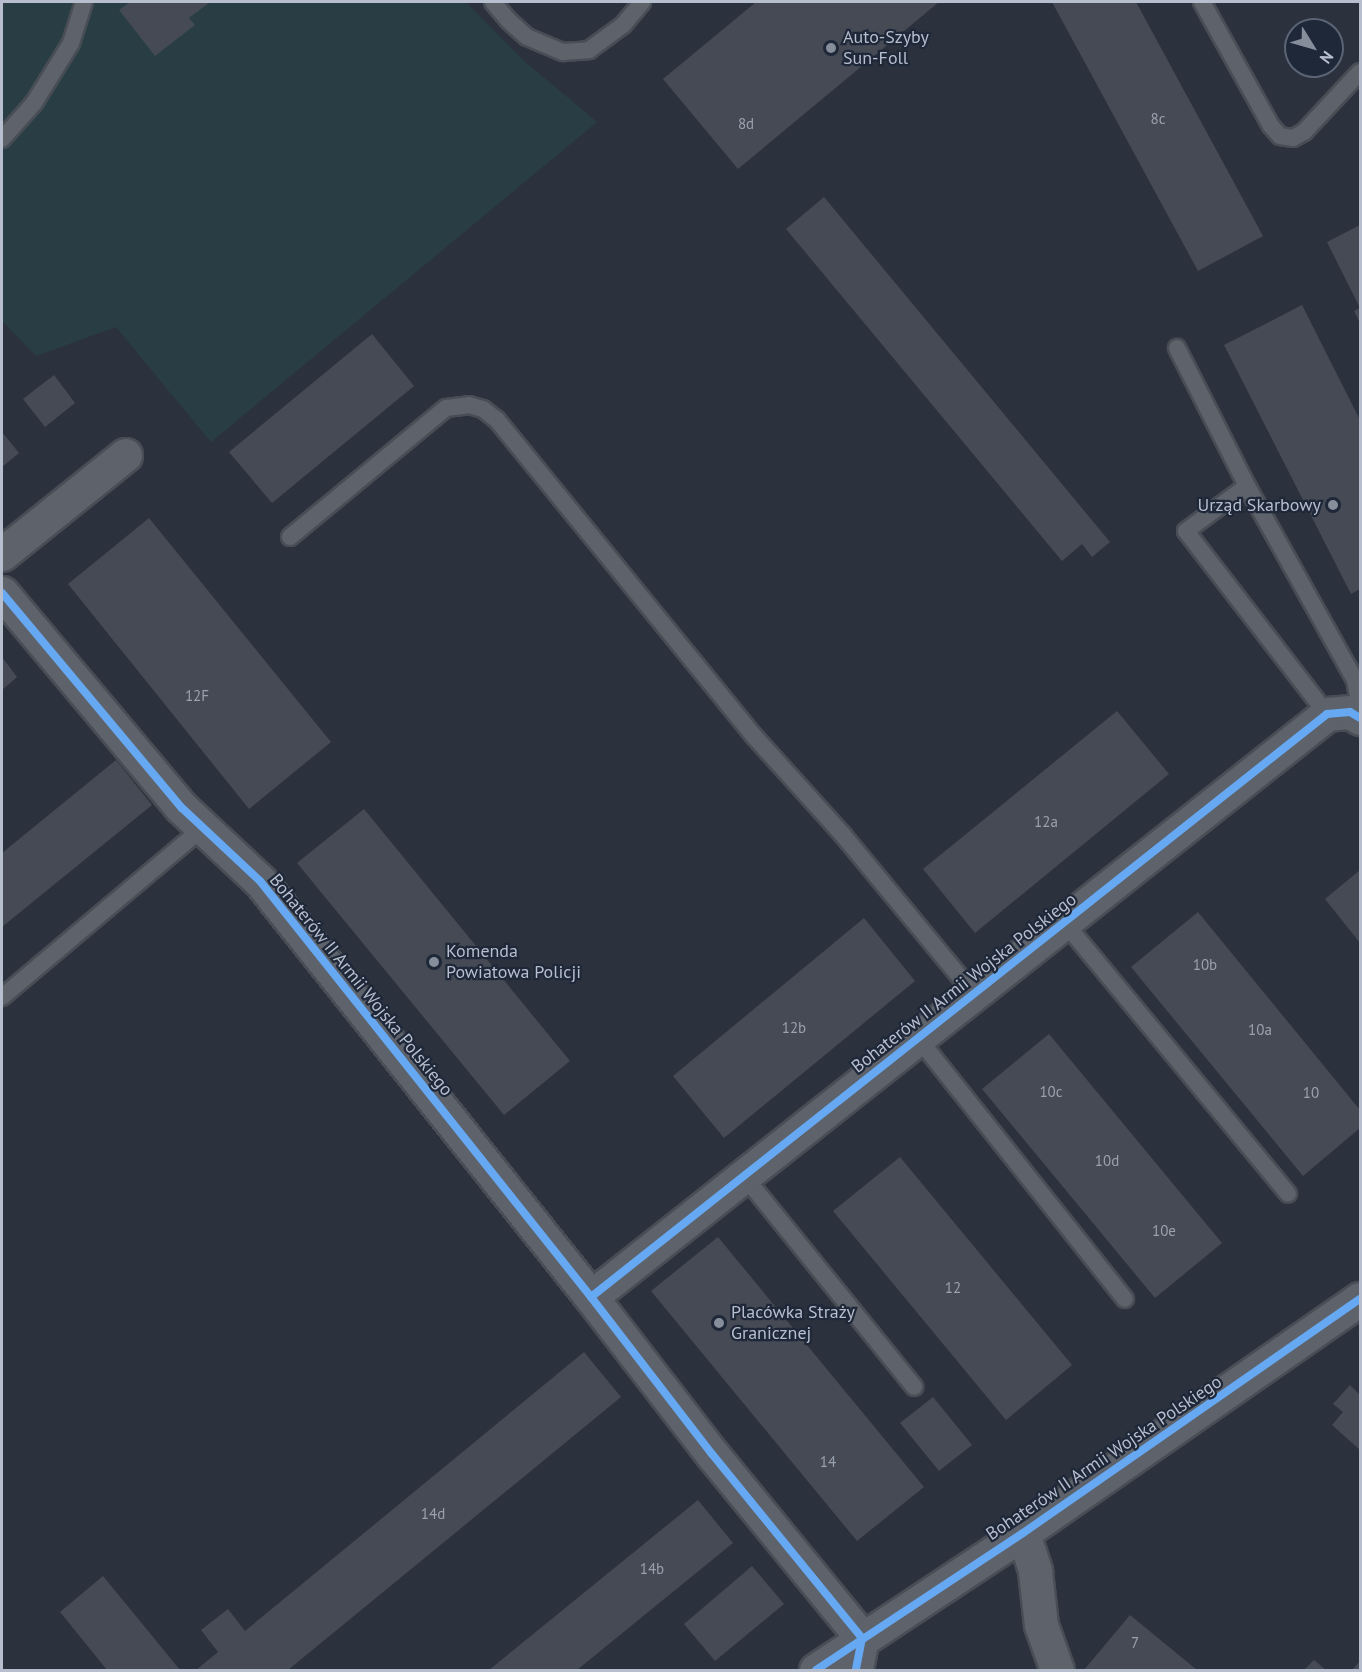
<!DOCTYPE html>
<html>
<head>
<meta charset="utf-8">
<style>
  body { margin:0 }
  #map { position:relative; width:1362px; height:1672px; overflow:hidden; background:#2c323d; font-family:"PT Sans",sans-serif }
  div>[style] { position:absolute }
  .green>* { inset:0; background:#283e44 }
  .building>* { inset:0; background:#454a54 }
  .roads { filter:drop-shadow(2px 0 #494d55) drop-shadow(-2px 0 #494d55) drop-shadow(0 2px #494d55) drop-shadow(0 -2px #494d55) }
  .service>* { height:16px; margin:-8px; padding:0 8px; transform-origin:8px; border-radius:8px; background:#5d626b }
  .minor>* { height:33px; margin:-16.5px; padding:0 16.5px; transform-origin:16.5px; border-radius:16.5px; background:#5d626b }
  .tertiary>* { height:33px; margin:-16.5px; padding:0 16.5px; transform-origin:16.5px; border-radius:16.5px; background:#5d626b }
  .cycleway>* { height:8px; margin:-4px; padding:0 4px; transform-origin:4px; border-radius:4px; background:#66a8f1 }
  .dots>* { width:16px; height:16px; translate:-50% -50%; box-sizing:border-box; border:3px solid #1e2839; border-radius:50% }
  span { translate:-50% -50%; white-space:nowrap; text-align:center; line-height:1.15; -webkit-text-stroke:4.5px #1e2839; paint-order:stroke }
  .number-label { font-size:15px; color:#9aa1af }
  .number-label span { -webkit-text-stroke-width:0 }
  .poi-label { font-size:18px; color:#b7becd }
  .left { translate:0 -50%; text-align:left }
  .right { translate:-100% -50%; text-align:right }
  .street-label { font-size:18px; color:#b7becd }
  .frame { position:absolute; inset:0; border:3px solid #b7becd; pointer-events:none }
  .north { position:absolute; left:1284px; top:18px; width:60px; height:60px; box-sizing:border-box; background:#1e2839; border:2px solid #5b6474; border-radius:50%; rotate:127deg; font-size:16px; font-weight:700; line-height:24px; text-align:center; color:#b7becd }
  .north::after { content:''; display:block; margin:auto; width:21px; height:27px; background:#868d9b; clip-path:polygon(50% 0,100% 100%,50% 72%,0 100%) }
</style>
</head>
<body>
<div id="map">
  <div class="green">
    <div style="clip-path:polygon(2px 2px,466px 2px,524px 61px,597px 122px,211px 442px,116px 327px,36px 356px,2px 321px)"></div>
  </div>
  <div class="building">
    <div style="clip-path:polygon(130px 2px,210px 2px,189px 18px,195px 25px,155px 56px,119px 10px)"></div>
    <div style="clip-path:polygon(756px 2px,939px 2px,738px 169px,663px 79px)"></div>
    <div style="clip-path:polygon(1052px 2px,1136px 2px,1263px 236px,1198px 271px)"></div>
    <div style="clip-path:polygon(824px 197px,1110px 542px,1092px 557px,1082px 544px,1062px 561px,786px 229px)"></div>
    <div style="clip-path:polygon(1360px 225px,1360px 323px,1354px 311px,1360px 308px,1327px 242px)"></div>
    <div style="clip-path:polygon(1302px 305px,1360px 420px,1360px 589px,1351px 594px,1224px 345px)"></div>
    <div style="clip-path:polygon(372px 334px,414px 386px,272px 503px,229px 452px)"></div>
    <div style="clip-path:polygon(54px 375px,75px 403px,45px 427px,23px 399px)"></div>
    <div style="clip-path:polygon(2px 432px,19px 453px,2px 467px)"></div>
    <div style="clip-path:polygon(149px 518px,331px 742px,249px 809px,68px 584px)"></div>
    <div style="clip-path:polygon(2px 657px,17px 677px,2px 690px)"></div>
    <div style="clip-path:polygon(1117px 711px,1169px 774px,975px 933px,923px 869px)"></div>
    <div style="clip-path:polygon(116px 760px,152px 805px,2px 927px,2px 853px)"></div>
    <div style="clip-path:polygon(364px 809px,570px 1061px,504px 1115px,297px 863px)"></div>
    <div style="clip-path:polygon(1360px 870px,1360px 943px,1325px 899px)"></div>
    <div style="clip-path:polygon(1198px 912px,1360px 1110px,1360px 1128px,1303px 1176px,1131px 967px)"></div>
    <div style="clip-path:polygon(864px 918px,915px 981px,724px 1138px,673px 1076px)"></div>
    <div style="clip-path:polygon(1049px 1034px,1222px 1243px,1155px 1298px,982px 1089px)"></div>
    <div style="clip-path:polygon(900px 1157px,1072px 1365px,1006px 1420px,833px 1211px)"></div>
    <div style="clip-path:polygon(718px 1237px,924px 1487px,857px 1541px,651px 1291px)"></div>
    <div style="clip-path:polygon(584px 1352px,621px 1397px,288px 1670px,196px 1670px,218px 1652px,201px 1630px,228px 1609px,245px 1631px)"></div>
    <div style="clip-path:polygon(1350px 1385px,1359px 1394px,1360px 1392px,1360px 1450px,1332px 1425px,1343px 1412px,1333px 1404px)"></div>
    <div style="clip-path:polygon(933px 1397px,972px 1445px,939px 1471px,900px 1423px)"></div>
    <div style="clip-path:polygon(698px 1500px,733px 1543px,577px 1670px,489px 1670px)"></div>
    <div style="clip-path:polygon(752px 1566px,784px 1604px,715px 1661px,684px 1624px)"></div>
    <div style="clip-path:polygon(103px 1576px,135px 1615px,180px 1670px,107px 1670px,60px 1612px)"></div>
    <div style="clip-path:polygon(1130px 1615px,1197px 1670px,1084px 1670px)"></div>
    <div style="clip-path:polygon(1314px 1660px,1326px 1670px,1305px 1669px)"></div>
    <div style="clip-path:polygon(1360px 1661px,1360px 1670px,1352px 1670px)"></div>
  </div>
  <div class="roads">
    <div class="service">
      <div style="left:493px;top:2px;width:23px;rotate:50deg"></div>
      <div style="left:508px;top:20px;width:25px;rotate:42deg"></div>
      <div style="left:527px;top:37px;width:39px;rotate:23deg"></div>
      <div style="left:563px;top:52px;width:26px;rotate:-4deg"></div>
      <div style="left:589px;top:50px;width:42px;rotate:-36.3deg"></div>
      <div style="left:623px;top:25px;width:30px;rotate:-50deg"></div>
      <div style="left:1202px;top:2px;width:142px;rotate:60.9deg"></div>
      <div style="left:1271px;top:126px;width:13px;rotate:48deg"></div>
      <div style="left:1280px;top:136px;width:13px;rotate:9deg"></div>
      <div style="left:1293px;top:138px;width:13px;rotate:-29deg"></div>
      <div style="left:1304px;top:132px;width:82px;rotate:-47deg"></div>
      <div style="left:2px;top:139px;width:48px;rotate:-48.4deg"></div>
      <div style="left:34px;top:103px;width:70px;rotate:-58.3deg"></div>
      <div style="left:71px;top:43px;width:43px;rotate:-72.4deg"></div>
      <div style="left:1177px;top:348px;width:155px;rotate:63.1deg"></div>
      <div style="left:1247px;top:486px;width:222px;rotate:60.9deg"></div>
      <div style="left:1355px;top:680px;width:27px;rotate:80deg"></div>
      <div style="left:1247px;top:486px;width:76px;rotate:143.6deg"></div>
      <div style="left:1186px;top:531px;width:231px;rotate:52.4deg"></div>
      <div style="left:290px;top:537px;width:202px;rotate:-39.6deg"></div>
      <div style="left:446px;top:408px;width:23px;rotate:-7deg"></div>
      <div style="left:469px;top:405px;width:15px;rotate:16deg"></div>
      <div style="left:483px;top:409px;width:18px;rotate:38deg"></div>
      <div style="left:497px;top:420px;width:407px;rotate:50.9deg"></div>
      <div style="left:754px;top:736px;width:133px;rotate:48deg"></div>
      <div style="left:843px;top:835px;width:206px;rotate:50.5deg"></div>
      <div style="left:1064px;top:922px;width:352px;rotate:50.5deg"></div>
      <div style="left:2px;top:997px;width:263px;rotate:-40.1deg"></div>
      <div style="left:918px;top:1038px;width:333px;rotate:51.6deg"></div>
      <div style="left:744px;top:1176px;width:271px;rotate:51.1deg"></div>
    </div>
    <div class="minor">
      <div style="left:2px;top:554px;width:158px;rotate:-38.8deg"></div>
      <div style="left:2px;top:593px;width:280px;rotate:50.1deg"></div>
      <div style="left:182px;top:808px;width:107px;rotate:43.1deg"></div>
      <div style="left:260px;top:881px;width:532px;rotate:51.49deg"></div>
      <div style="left:591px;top:1297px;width:198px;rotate:52.4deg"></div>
      <div style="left:712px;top:1454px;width:237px;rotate:50.8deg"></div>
      <div style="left:862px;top:1638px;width:33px;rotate:101deg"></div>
      <div style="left:591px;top:1297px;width:939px;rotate:-38.38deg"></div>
      <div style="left:1327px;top:714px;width:23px;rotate:-5deg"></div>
      <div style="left:1350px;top:712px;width:12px;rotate:31deg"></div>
      <div style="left:1023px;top:1533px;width:40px;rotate:72deg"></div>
      <div style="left:1035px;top:1571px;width:54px;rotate:83.7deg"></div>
      <div style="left:1041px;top:1625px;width:48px;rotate:70.4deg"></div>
    </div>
    <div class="tertiary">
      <div style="left:816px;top:1670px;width:248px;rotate:-33.5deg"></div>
      <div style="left:1023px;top:1533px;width:410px;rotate:-34.8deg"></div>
    </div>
  </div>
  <div class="cycleway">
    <div style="left:2px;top:593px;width:280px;rotate:50.1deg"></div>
    <div style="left:182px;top:808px;width:107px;rotate:43.1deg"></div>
    <div style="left:260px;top:881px;width:532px;rotate:51.49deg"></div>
    <div style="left:591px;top:1297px;width:198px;rotate:52.4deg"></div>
    <div style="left:712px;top:1454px;width:237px;rotate:50.8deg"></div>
    <div style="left:862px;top:1638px;width:33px;rotate:101deg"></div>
    <div style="left:591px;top:1297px;width:939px;rotate:-38.38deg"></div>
    <div style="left:1327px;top:714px;width:23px;rotate:-5deg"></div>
    <div style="left:1350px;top:712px;width:12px;rotate:31deg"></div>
    <div style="left:816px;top:1670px;width:248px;rotate:-33.5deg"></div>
    <div style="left:1023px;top:1533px;width:410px;rotate:-34.8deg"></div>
  </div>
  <div class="dots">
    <div style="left:831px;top:48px;background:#868d9b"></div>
    <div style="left:1333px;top:505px;background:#868d9b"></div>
    <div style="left:434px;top:962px;background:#868d9b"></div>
    <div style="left:719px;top:1323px;background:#868d9b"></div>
  </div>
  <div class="number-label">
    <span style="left:1158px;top:119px">8c</span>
    <span style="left:746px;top:124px">8d</span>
    <span style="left:197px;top:696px">12F</span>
    <span style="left:1046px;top:822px">12a</span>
    <span style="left:1205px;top:965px">10b</span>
    <span style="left:794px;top:1028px">12b</span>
    <span style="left:1260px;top:1030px">10a</span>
    <span style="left:1051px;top:1092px">10c</span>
    <span style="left:1311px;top:1093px">10</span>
    <span style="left:1107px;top:1161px">10d</span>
    <span style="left:1164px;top:1231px">10e</span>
    <span style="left:953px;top:1288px">12</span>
    <span style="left:828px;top:1462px">14</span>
    <span style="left:433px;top:1514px">14d</span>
    <span style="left:652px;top:1569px">14b</span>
    <span style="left:1135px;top:1643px">7</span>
  </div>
  <div class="poi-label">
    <span class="left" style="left:843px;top:48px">Auto-Szyby<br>Sun-Foll</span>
    <span class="right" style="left:1321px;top:505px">Urząd Skarbowy</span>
    <span class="left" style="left:446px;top:962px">Komenda<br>Powiatowa Policji</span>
    <span class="left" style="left:731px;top:1323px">Placówka Straży<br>Granicznej</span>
  </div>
  <div class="street-label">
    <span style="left:964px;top:983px;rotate:-38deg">Bohaterów II Armii Wojska Polskiego</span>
    <span style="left:361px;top:985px;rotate:51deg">Bohaterów II Armii Wojska Polskiego</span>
    <span style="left:1104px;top:1458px;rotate:-34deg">Bohaterów II Armii Wojska Polskiego</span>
  </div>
  <div class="frame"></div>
  <div class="north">N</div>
</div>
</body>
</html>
